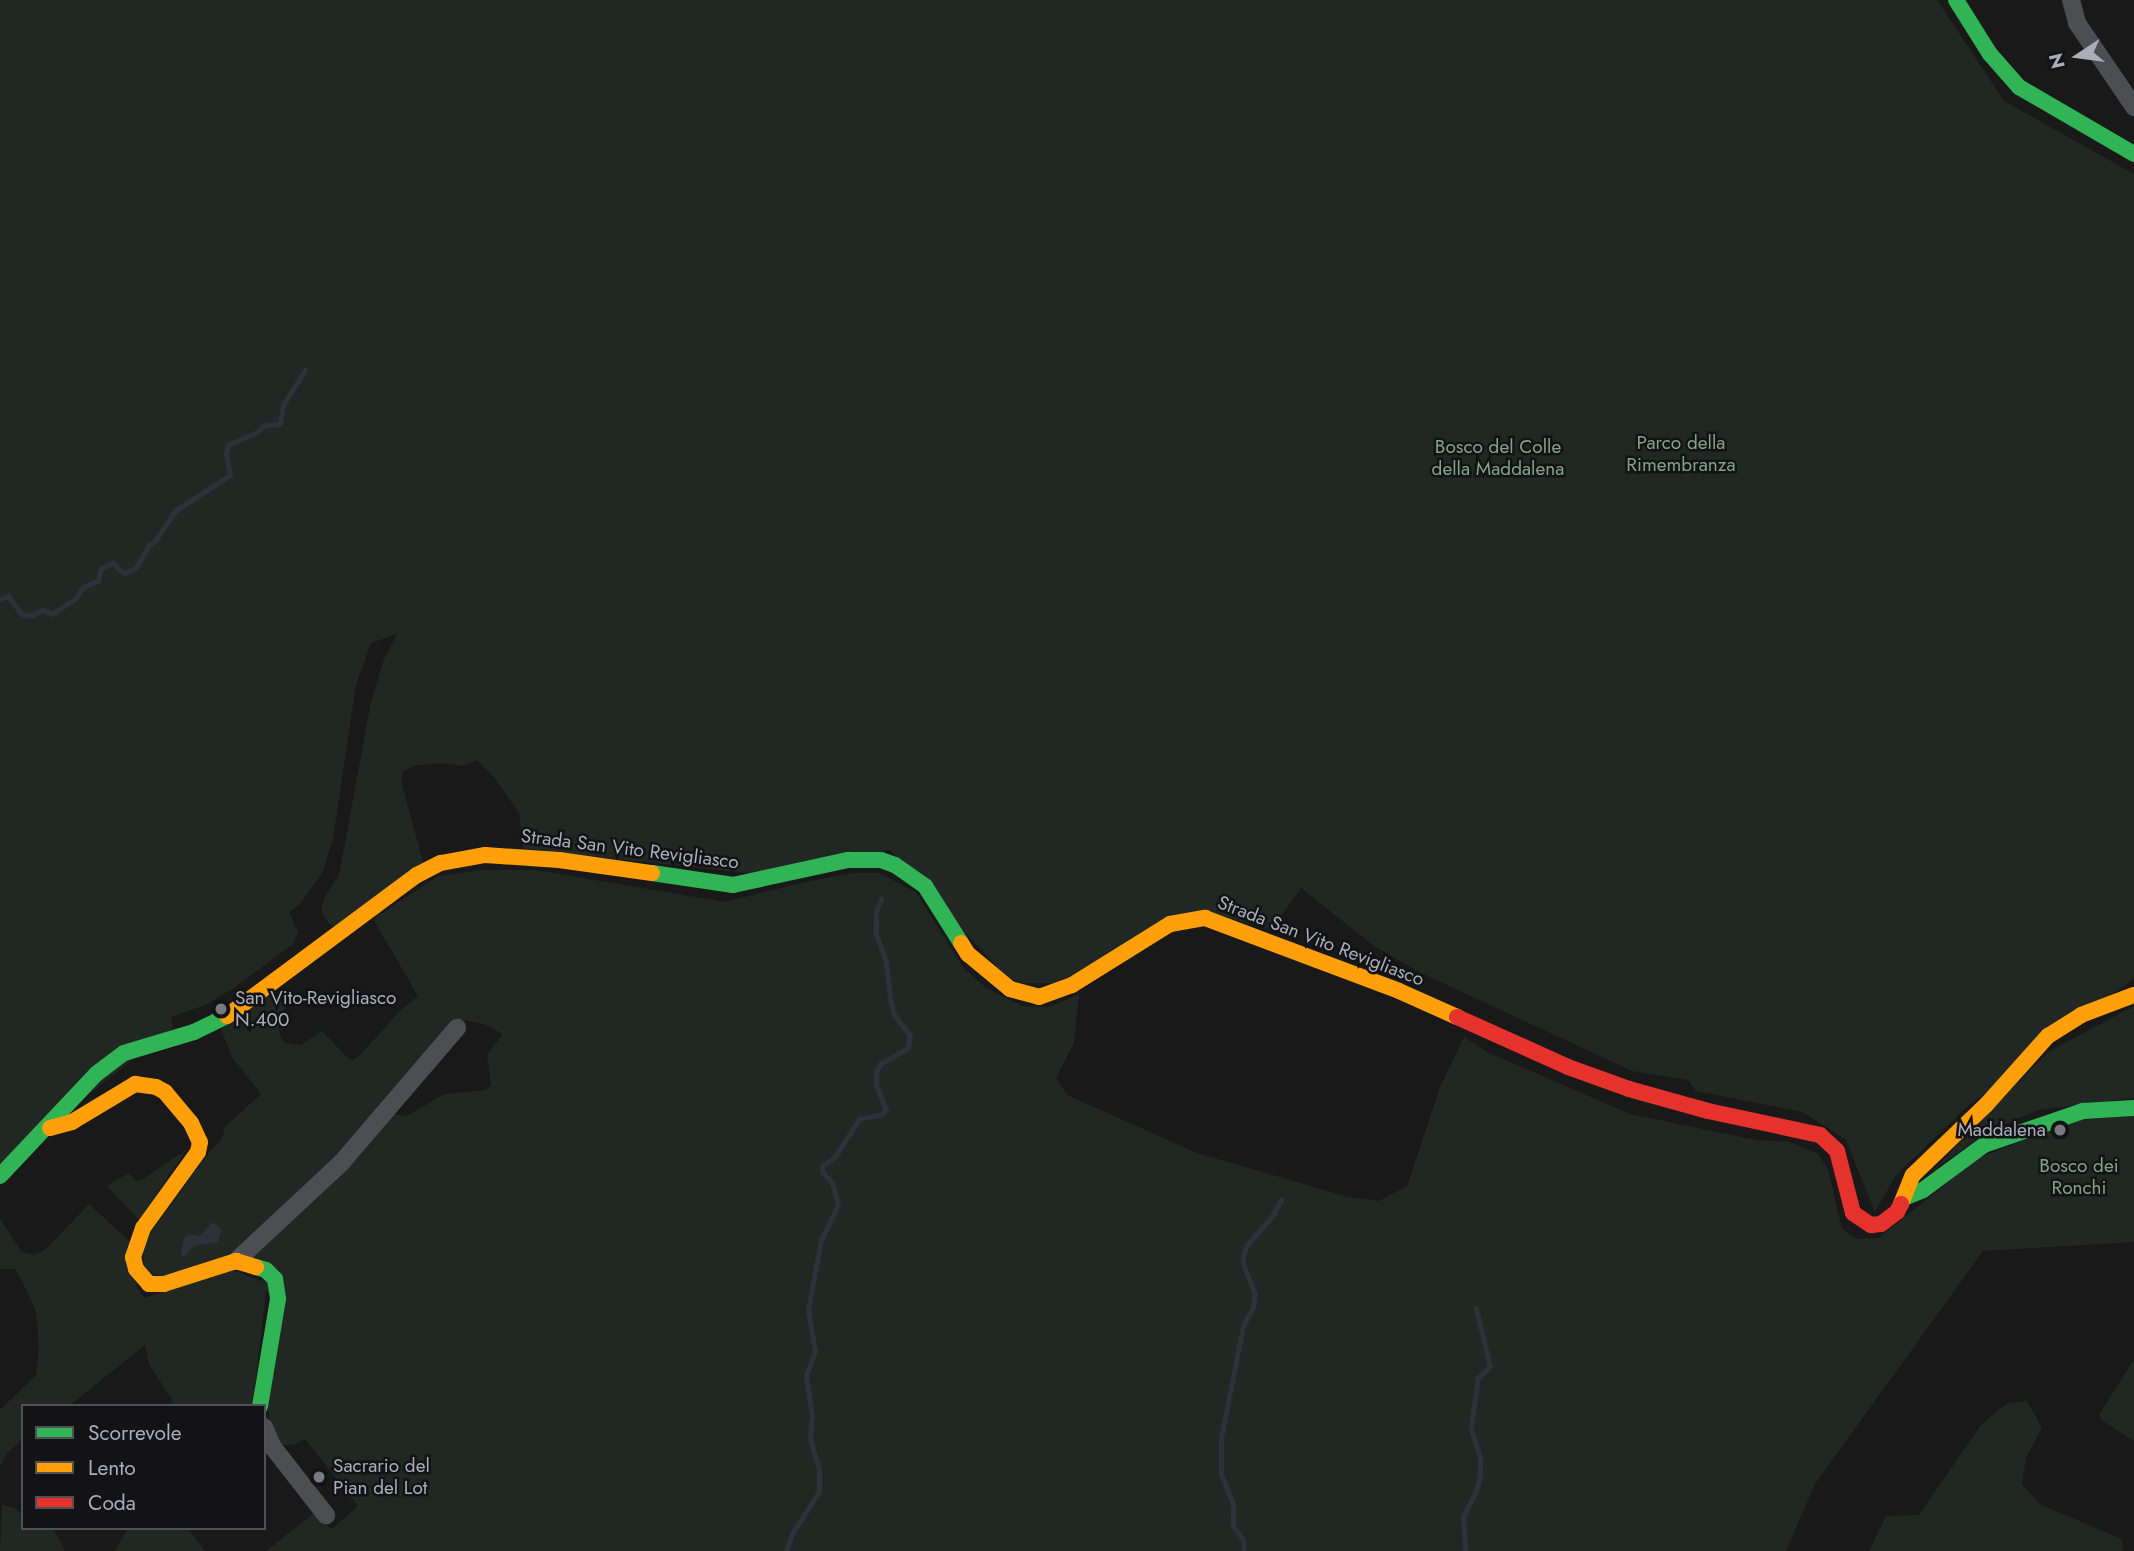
<!DOCTYPE html>
<html>
<head>
<meta charset="utf-8">
<style>
  body { margin:0 }
  #map { position:relative; width:2134px; height:1551px; overflow:hidden; background:#191919; font-family:Jost,sans-serif }
  div>[style] { position:absolute }
  .green>* { inset:0; background:#212823 }
  .water>* { inset:0; background:#2d323a }
  .stream>* { height:4.5px; margin:-2.25px; padding:0 2.25px; transform-origin:2.25px; border-radius:2.25px; background:#2d323a }
  .street>* { height:18px; margin:-9px; padding:0 9px; transform-origin:9px; border-radius:9px; background:#4d4e52 }
  .fast>* { height:16px; margin:-8px; padding:0 8px; transform-origin:8px; border-radius:8px; background:#30b455 }
  .slow>* { height:16px; margin:-8px; padding:0 8px; transform-origin:8px; border-radius:8px; background:#ff9f0a }
  .jam>* { height:16px; margin:-8px; padding:0 8px; transform-origin:8px; border-radius:8px; background:#e5322d }
  .dots>* { width:19px; height:19px; translate:-50% -50%; box-sizing:border-box; border:4px solid #131315; border-radius:50% }
  span { translate:-50% -50%; white-space:nowrap; text-align:center; line-height:1.15; -webkit-text-stroke:5px #131315; paint-order:stroke }
  .park-label { font-size:19px; color:#83a38a }
  .street-label { font-size:19px; color:#abadb9 }
  .poi-label { font-size:19px; color:#abadb9 }
  .left { translate:0 -50%; text-align:left }
  .right { translate:-100% -50%; text-align:right }
  .legend { position:absolute; left:21px; top:1404px; width:245px; height:126px; box-sizing:border-box; background:#131315; border:2px solid #505157; margin:0; padding:9px 12px; list-style:none; font-size:21px; color:#abadb9 }
  .legend li { display:flex; align-items:center; gap:14px; height:35px }
  .legend b { width:35px; border:2px solid #505157 }
  .north { position:absolute; left:2043px; top:21px; width:70px; height:70px; -webkit-text-stroke:5px #131315; paint-order:stroke; rotate:257deg; font-size:19px; font-weight:700; line-height:28px; text-align:center; color:#abadb9 }
  .north::after { content:''; display:block; margin:auto; width:24px; height:32px; background:#abadb9; clip-path:polygon(50% 0,100% 100%,50% 72%,0 100%) }
</style>
</head>
<body>
<div id="map">
  <div class="green">
    <div style="clip-path:polygon(0 0,1937px 0,2004px 101px,2134px 174px,2134px 978px,1967px 1107px,1896px 1175px,1875px 1212px,1846px 1140px,1803px 1112px,1696px 1091px,1688px 1080px,1632px 1071px,1417px 971px,1374px 946px,1301px 888px,1271px 930px,1215px 914px,1054px 983px,1021px 983px,1005px 976px,890px 850px,756px 874px,523px 849px,519px 813px,494px 777px,477px 760px,463px 766px,441px 763px,413px 766px,403px 772px,401px 781px,423px 862px,335px 926px,328px 923px,321px 910px,325px 896px,339px 875px,371px 702px,384px 659px,397px 634px,371px 643px,356px 685px,333px 838px,323px 872px,300px 904px,289px 912px,298px 932px,293px 944px,234px 988px,205px 1005px,171px 1017px,173px 1028px,0 1164px)"></div>
    <div style="clip-path:polygon(483px 870px,535px 870px,725px 902px,810px 881px,855px 873px,879px 873px,916px 892px,964px 969px,985px 987px,1022px 1006px,1050px 1007px,1079px 994px,1074px 1043px,1056px 1078px,1067px 1095px,1197px 1153px,1348px 1197px,1379px 1201px,1407px 1186px,1440px 1087px,1464px 1037px,1487px 1052px,1630px 1114px,1756px 1140px,1790px 1142px,1818px 1154px,1828px 1169px,1842px 1229px,1856px 1239px,1879px 1238px,1978px 1158px,2076px 1120px,2134px 1116px,2134px 1242px,1983px 1251px,1815px 1484px,1786px 1551px,266px 1551px,314px 1513px,332px 1529px,358px 1506px,305px 1439px,293px 1445px,281px 1445px,270px 1424px,268px 1405px,280px 1320px,252px 1257px,391px 1114px,407px 1116px,444px 1094px,486px 1090px,491px 1085px,487px 1055px,503px 1034px,484px 1024px,464px 1020px,451px 1026px,376px 1118px,237px 1252px,162px 1277px,145px 1269px,142px 1245px,209px 1152px,222px 1139px,225px 1127px,261px 1094px,232px 1057px,221px 1029px,274px 993px,286px 1006px,278px 1026px,280px 1036px,285px 1043px,301px 1045px,322px 1031px,348px 1058px,353px 1060px,359px 1056px,400px 1011px,418px 996px,373px 919px,438px 876px)"></div>
    <div style="clip-path:polygon(2134px 1006px,2134px 1098px,2038px 1110px,1985px 1133px,1931px 1172px,2048px 1052px)"></div>
    <div style="clip-path:polygon(187px 1149px,139px 1220px,107px 1186px,129px 1173px,136px 1181px,142px 1180px)"></div>
    <div style="clip-path:polygon(89px 1204px,129px 1241px,137px 1288px,144px 1298px,231px 1270px,267px 1283px,253px 1406px,172px 1406px,171px 1398px,149px 1364px,145px 1345px,69px 1406px,23px 1406px,23px 1438px,7px 1453px,0 1467px,0 1410px,36px 1375px,39px 1347px,36px 1311px,21px 1279px,15px 1269px,0 1269px,0 1219px,22px 1252px,34px 1255px,45px 1250px)"></div>
    <div style="clip-path:polygon(2134px 1359px,2134px 1441px,2101px 1420px,2099px 1415px)"></div>
    <div style="clip-path:polygon(2027px 1401px,2042px 1428px,2026px 1458px,2022px 1484px,2041px 1505px,2122px 1539px,2123px 1551px,1869px 1551px,1886px 1516px,1919px 1515px,1981px 1425px,2006px 1404px)"></div>
    <div style="clip-path:polygon(2px 1505px,15px 1508px,23px 1516px,23px 1528px,53px 1528px,65px 1551px,0 1551px)"></div>
    <div style="clip-path:polygon(128px 1528px,188px 1528px,205px 1551px,115px 1551px)"></div>
  </div>
  <div class="water">
    <div style="clip-path:polygon(213px 1222px,221px 1230px,218px 1242px,194px 1246px,184px 1257px,181px 1256px,184px 1238px,189px 1234px,200px 1236px)"></div>
  </div>
  <div class="stream">
    <div style="left:0;top:599px;width:9px;rotate:-21deg"></div>
    <div style="left:8px;top:596px;width:23px;rotate:52deg"></div>
    <div style="left:22px;top:614px;width:9px;rotate:13deg"></div>
    <div style="left:31px;top:616px;width:13px;rotate:-27deg"></div>
    <div style="left:43px;top:610px;width:10px;rotate:24deg"></div>
    <div style="left:52px;top:614px;width:27px;rotate:-33deg"></div>
    <div style="left:75px;top:599px;width:14px;rotate:-56deg"></div>
    <div style="left:83px;top:587px;width:16px;rotate:-22deg"></div>
    <div style="left:98px;top:581px;width:13px;rotate:-77deg"></div>
    <div style="left:101px;top:568px;width:13px;rotate:-23deg"></div>
    <div style="left:113px;top:563px;width:15px;rotate:42deg"></div>
    <div style="left:124px;top:573px;width:13px;rotate:-23deg"></div>
    <div style="left:136px;top:568px;width:26px;rotate:-61deg"></div>
    <div style="left:149px;top:545px;width:7px;rotate:-34deg"></div>
    <div style="left:155px;top:541px;width:36px;rotate:-56deg"></div>
    <div style="left:175px;top:511px;width:66px;rotate:-33.2deg"></div>
    <div style="left:230px;top:475px;width:20px;rotate:-101deg"></div>
    <div style="left:226px;top:455px;width:10px;rotate:-79deg"></div>
    <div style="left:228px;top:445px;width:32px;rotate:-24deg"></div>
    <div style="left:257px;top:432px;width:11px;rotate:-41deg"></div>
    <div style="left:265px;top:425px;width:15px;rotate:-4deg"></div>
    <div style="left:280px;top:424px;width:19px;rotate:-81deg"></div>
    <div style="left:283px;top:405px;width:41px;rotate:-57.8deg"></div>
    <div style="left:786px;top:1551px;width:18px;rotate:-71deg"></div>
    <div style="left:792px;top:1534px;width:50px;rotate:-57.3deg"></div>
    <div style="left:819px;top:1492px;width:23px;rotate:-90deg"></div>
    <div style="left:819px;top:1469px;width:31px;rotate:-107deg"></div>
    <div style="left:810px;top:1439px;width:22px;rotate:-85deg"></div>
    <div style="left:812px;top:1417px;width:42px;rotate:-98.1deg"></div>
    <div style="left:806px;top:1375px;width:26px;rotate:-69deg"></div>
    <div style="left:815px;top:1351px;width:42px;rotate:-99.7deg"></div>
    <div style="left:808px;top:1310px;width:71px;rotate:-79.5deg"></div>
    <div style="left:821px;top:1240px;width:39px;rotate:-64deg"></div>
    <div style="left:838px;top:1205px;width:23px;rotate:-105deg"></div>
    <div style="left:832px;top:1183px;width:15px;rotate:-132deg"></div>
    <div style="left:822px;top:1172px;width:6px;rotate:-90deg"></div>
    <div style="left:822px;top:1166px;width:16px;rotate:-35deg"></div>
    <div style="left:835px;top:1157px;width:45px;rotate:-57.7deg"></div>
    <div style="left:859px;top:1119px;width:24px;rotate:-12deg"></div>
    <div style="left:882px;top:1114px;width:6px;rotate:-45deg"></div>
    <div style="left:886px;top:1110px;width:27px;rotate:-112deg"></div>
    <div style="left:876px;top:1085px;width:13px;rotate:-90deg"></div>
    <div style="left:876px;top:1072px;width:9px;rotate:-63deg"></div>
    <div style="left:880px;top:1064px;width:32px;rotate:-30deg"></div>
    <div style="left:908px;top:1048px;width:12px;rotate:-81deg"></div>
    <div style="left:910px;top:1036px;width:26px;rotate:-127deg"></div>
    <div style="left:894px;top:1015px;width:16px;rotate:-104deg"></div>
    <div style="left:890px;top:999px;width:37px;rotate:-96deg"></div>
    <div style="left:886px;top:962px;width:30px;rotate:-110deg"></div>
    <div style="left:876px;top:934px;width:22px;rotate:-90deg"></div>
    <div style="left:876px;top:912px;width:14px;rotate:-69deg"></div>
    <div style="left:1244px;top:1551px;width:11px;rotate:-95deg"></div>
    <div style="left:1243px;top:1540px;width:17px;rotate:-126deg"></div>
    <div style="left:1233px;top:1526px;width:22px;rotate:-90deg"></div>
    <div style="left:1233px;top:1504px;width:31px;rotate:-112deg"></div>
    <div style="left:1221px;top:1475px;width:37px;rotate:-90deg"></div>
    <div style="left:1221px;top:1438px;width:114px;rotate:-78.9deg"></div>
    <div style="left:1243px;top:1326px;width:21px;rotate:-62deg"></div>
    <div style="left:1253px;top:1307px;width:12px;rotate:-81deg"></div>
    <div style="left:1255px;top:1295px;width:34px;rotate:-111deg"></div>
    <div style="left:1243px;top:1263px;width:7px;rotate:-90deg"></div>
    <div style="left:1243px;top:1256px;width:12px;rotate:-70deg"></div>
    <div style="left:1247px;top:1245px;width:40px;rotate:-49deg"></div>
    <div style="left:1273px;top:1215px;width:17px;rotate:-62deg"></div>
    <div style="left:1465px;top:1551px;width:34px;rotate:-93deg"></div>
    <div style="left:1463px;top:1517px;width:28px;rotate:-63deg"></div>
    <div style="left:1476px;top:1492px;width:18px;rotate:-77deg"></div>
    <div style="left:1480px;top:1474px;width:17px;rotate:-90deg"></div>
    <div style="left:1480px;top:1457px;width:29px;rotate:-108deg"></div>
    <div style="left:1471px;top:1429px;width:24px;rotate:-83deg"></div>
    <div style="left:1474px;top:1405px;width:27px;rotate:-82deg"></div>
    <div style="left:1478px;top:1378px;width:16px;rotate:-43deg"></div>
    <div style="left:1490px;top:1367px;width:60px;rotate:-103.6deg"></div>
  </div>
  <div class="street">
    <div style="left:2071px;top:0;width:24px;rotate:75deg"></div>
    <div style="left:2077px;top:23px;width:102px;rotate:55.8deg"></div>
    <div style="left:236px;top:1261px;width:145px;rotate:-43deg"></div>
    <div style="left:342px;top:1162px;width:177px;rotate:-49.4deg"></div>
    <div style="left:264px;top:1427px;width:21px;rotate:67deg"></div>
    <div style="left:272px;top:1446px;width:88px;rotate:52deg"></div>
  </div>
  <div class="fast">
    <div style="left:1956px;top:0;width:64px;rotate:57.8deg"></div>
    <div style="left:1990px;top:54px;width:44px;rotate:48.7deg"></div>
    <div style="left:2019px;top:87px;width:133px;rotate:30.2deg"></div>
    <div style="left:652px;top:873px;width:82px;rotate:8.4deg"></div>
    <div style="left:733px;top:885px;width:118px;rotate:-12.3deg"></div>
    <div style="left:848px;top:860px;width:33px"></div>
    <div style="left:881px;top:860px;width:15px;rotate:20deg"></div>
    <div style="left:895px;top:865px;width:37px;rotate:35deg"></div>
    <div style="left:925px;top:886px;width:67px;rotate:57.7deg"></div>
    <div style="left:0;top:1176px;width:140px;rotate:-46.7deg"></div>
    <div style="left:96px;top:1074px;width:35px;rotate:-37deg"></div>
    <div style="left:124px;top:1053px;width:73px;rotate:-16.7deg"></div>
    <div style="left:194px;top:1032px;width:37px;rotate:-26deg"></div>
    <div style="left:1906px;top:1197px;width:18px;rotate:-22deg"></div>
    <div style="left:1923px;top:1190px;width:76px;rotate:-36.4deg"></div>
    <div style="left:1984px;top:1145px;width:105px;rotate:-19deg"></div>
    <div style="left:2083px;top:1111px;width:51px;rotate:-3.4deg"></div>
    <div style="left:256px;top:1267px;width:10px;rotate:17deg"></div>
    <div style="left:266px;top:1270px;width:13px;rotate:45deg"></div>
    <div style="left:275px;top:1279px;width:20px;rotate:81deg"></div>
    <div style="left:278px;top:1299px;width:109px;rotate:99.5deg"></div>
  </div>
  <div class="slow">
    <div style="left:961px;top:943px;width:13px;rotate:58deg"></div>
    <div style="left:968px;top:954px;width:55px;rotate:39.8deg"></div>
    <div style="left:1010px;top:989px;width:30px;rotate:15deg"></div>
    <div style="left:1039px;top:997px;width:35px;rotate:-20deg"></div>
    <div style="left:1072px;top:985px;width:115px;rotate:-31.9deg"></div>
    <div style="left:1170px;top:924px;width:36px;rotate:-10deg"></div>
    <div style="left:1205px;top:918px;width:207px;rotate:20.6deg"></div>
    <div style="left:1399px;top:991px;width:64px;rotate:24.1deg"></div>
    <div style="left:227px;top:1016px;width:237px;rotate:-36.6deg"></div>
    <div style="left:417px;top:875px;width:27px;rotate:-27deg"></div>
    <div style="left:441px;top:863px;width:45px;rotate:-10.3deg"></div>
    <div style="left:485px;top:855px;width:74px;rotate:3.9deg"></div>
    <div style="left:559px;top:860px;width:94px;rotate:8deg"></div>
    <div style="left:50px;top:1128px;width:23px;rotate:-15deg"></div>
    <div style="left:72px;top:1122px;width:74px;rotate:-31.1deg"></div>
    <div style="left:135px;top:1084px;width:21px;rotate:8deg"></div>
    <div style="left:156px;top:1087px;width:10px;rotate:29deg"></div>
    <div style="left:165px;top:1092px;width:40px;rotate:50deg"></div>
    <div style="left:191px;top:1123px;width:21px;rotate:65deg"></div>
    <div style="left:200px;top:1142px;width:10px;rotate:101deg"></div>
    <div style="left:198px;top:1152px;width:94px;rotate:125.9deg"></div>
    <div style="left:143px;top:1228px;width:31px;rotate:109deg"></div>
    <div style="left:133px;top:1257px;width:12px;rotate:76deg"></div>
    <div style="left:136px;top:1269px;width:20px;rotate:49deg"></div>
    <div style="left:149px;top:1284px;width:15px"></div>
    <div style="left:164px;top:1284px;width:76px;rotate:-17.7deg"></div>
    <div style="left:236px;top:1261px;width:21px;rotate:17deg"></div>
    <div style="left:1901px;top:1204px;width:31px;rotate:-68deg"></div>
    <div style="left:1913px;top:1175px;width:101px;rotate:-43.8deg"></div>
    <div style="left:1986px;top:1105px;width:93px;rotate:-48.1deg"></div>
    <div style="left:2048px;top:1036px;width:39px;rotate:-32deg"></div>
    <div style="left:2081px;top:1015px;width:57px;rotate:-20.7deg"></div>
  </div>
  <div class="jam">
    <div style="left:1457px;top:1017px;width:122px;rotate:24.2deg"></div>
    <div style="left:1568px;top:1067px;width:65px;rotate:19.8deg"></div>
    <div style="left:1629px;top:1089px;width:82px;rotate:15.6deg"></div>
    <div style="left:1708px;top:1111px;width:115px;rotate:12.1deg"></div>
    <div style="left:1820px;top:1135px;width:23px;rotate:43deg"></div>
    <div style="left:1837px;top:1151px;width:64px;rotate:75.5deg"></div>
    <div style="left:1853px;top:1213px;width:22px;rotate:34deg"></div>
    <div style="left:1871px;top:1225px;width:10px;rotate:-6deg"></div>
    <div style="left:1881px;top:1224px;width:20px;rotate:-37deg"></div>
    <div style="left:1897px;top:1212px;width:9px;rotate:-63deg"></div>
  </div>
  <div class="dots">
    <div style="left:221px;top:1009px;background:#787981"></div>
    <div style="left:2060px;top:1130px;background:#787981"></div>
    <div style="left:319px;top:1477px;background:#787981"></div>
  </div>
  <div class="park-label">
    <span style="left:1681px;top:454px">Parco della<br>Rimembranza</span>
    <span style="left:1498px;top:458px">Bosco del Colle<br>della Maddalena</span>
    <span style="left:2079px;top:1177px">Bosco dei<br>Ronchi</span>
  </div>
  <div class="street-label">
    <span style="left:630px;top:849px;rotate:7deg">Strada San Vito Revigliasco</span>
    <span style="left:1321px;top:941px;rotate:21deg">Strada San Vito Revigliasco</span>
  </div>
  <div class="poi-label">
    <span class="left" style="left:235px;top:1009px">San Vito-Revigliasco<br>N.400</span>
    <span class="right" style="left:2046px;top:1130px">Maddalena</span>
    <span class="left" style="left:333px;top:1477px">Sacrario del<br>Pian del Lot</span>
  </div>
  <ul class="legend">
  <li><b style="height:9px;background:#30b455"></b>Scorrevole</li>
  <li><b style="height:9px;background:#ff9f0a"></b>Lento</li>
  <li><b style="height:9px;background:#e5322d"></b>Coda</li>
  </ul>
  <div class="north">N</div>
</div>
</body>
</html>
